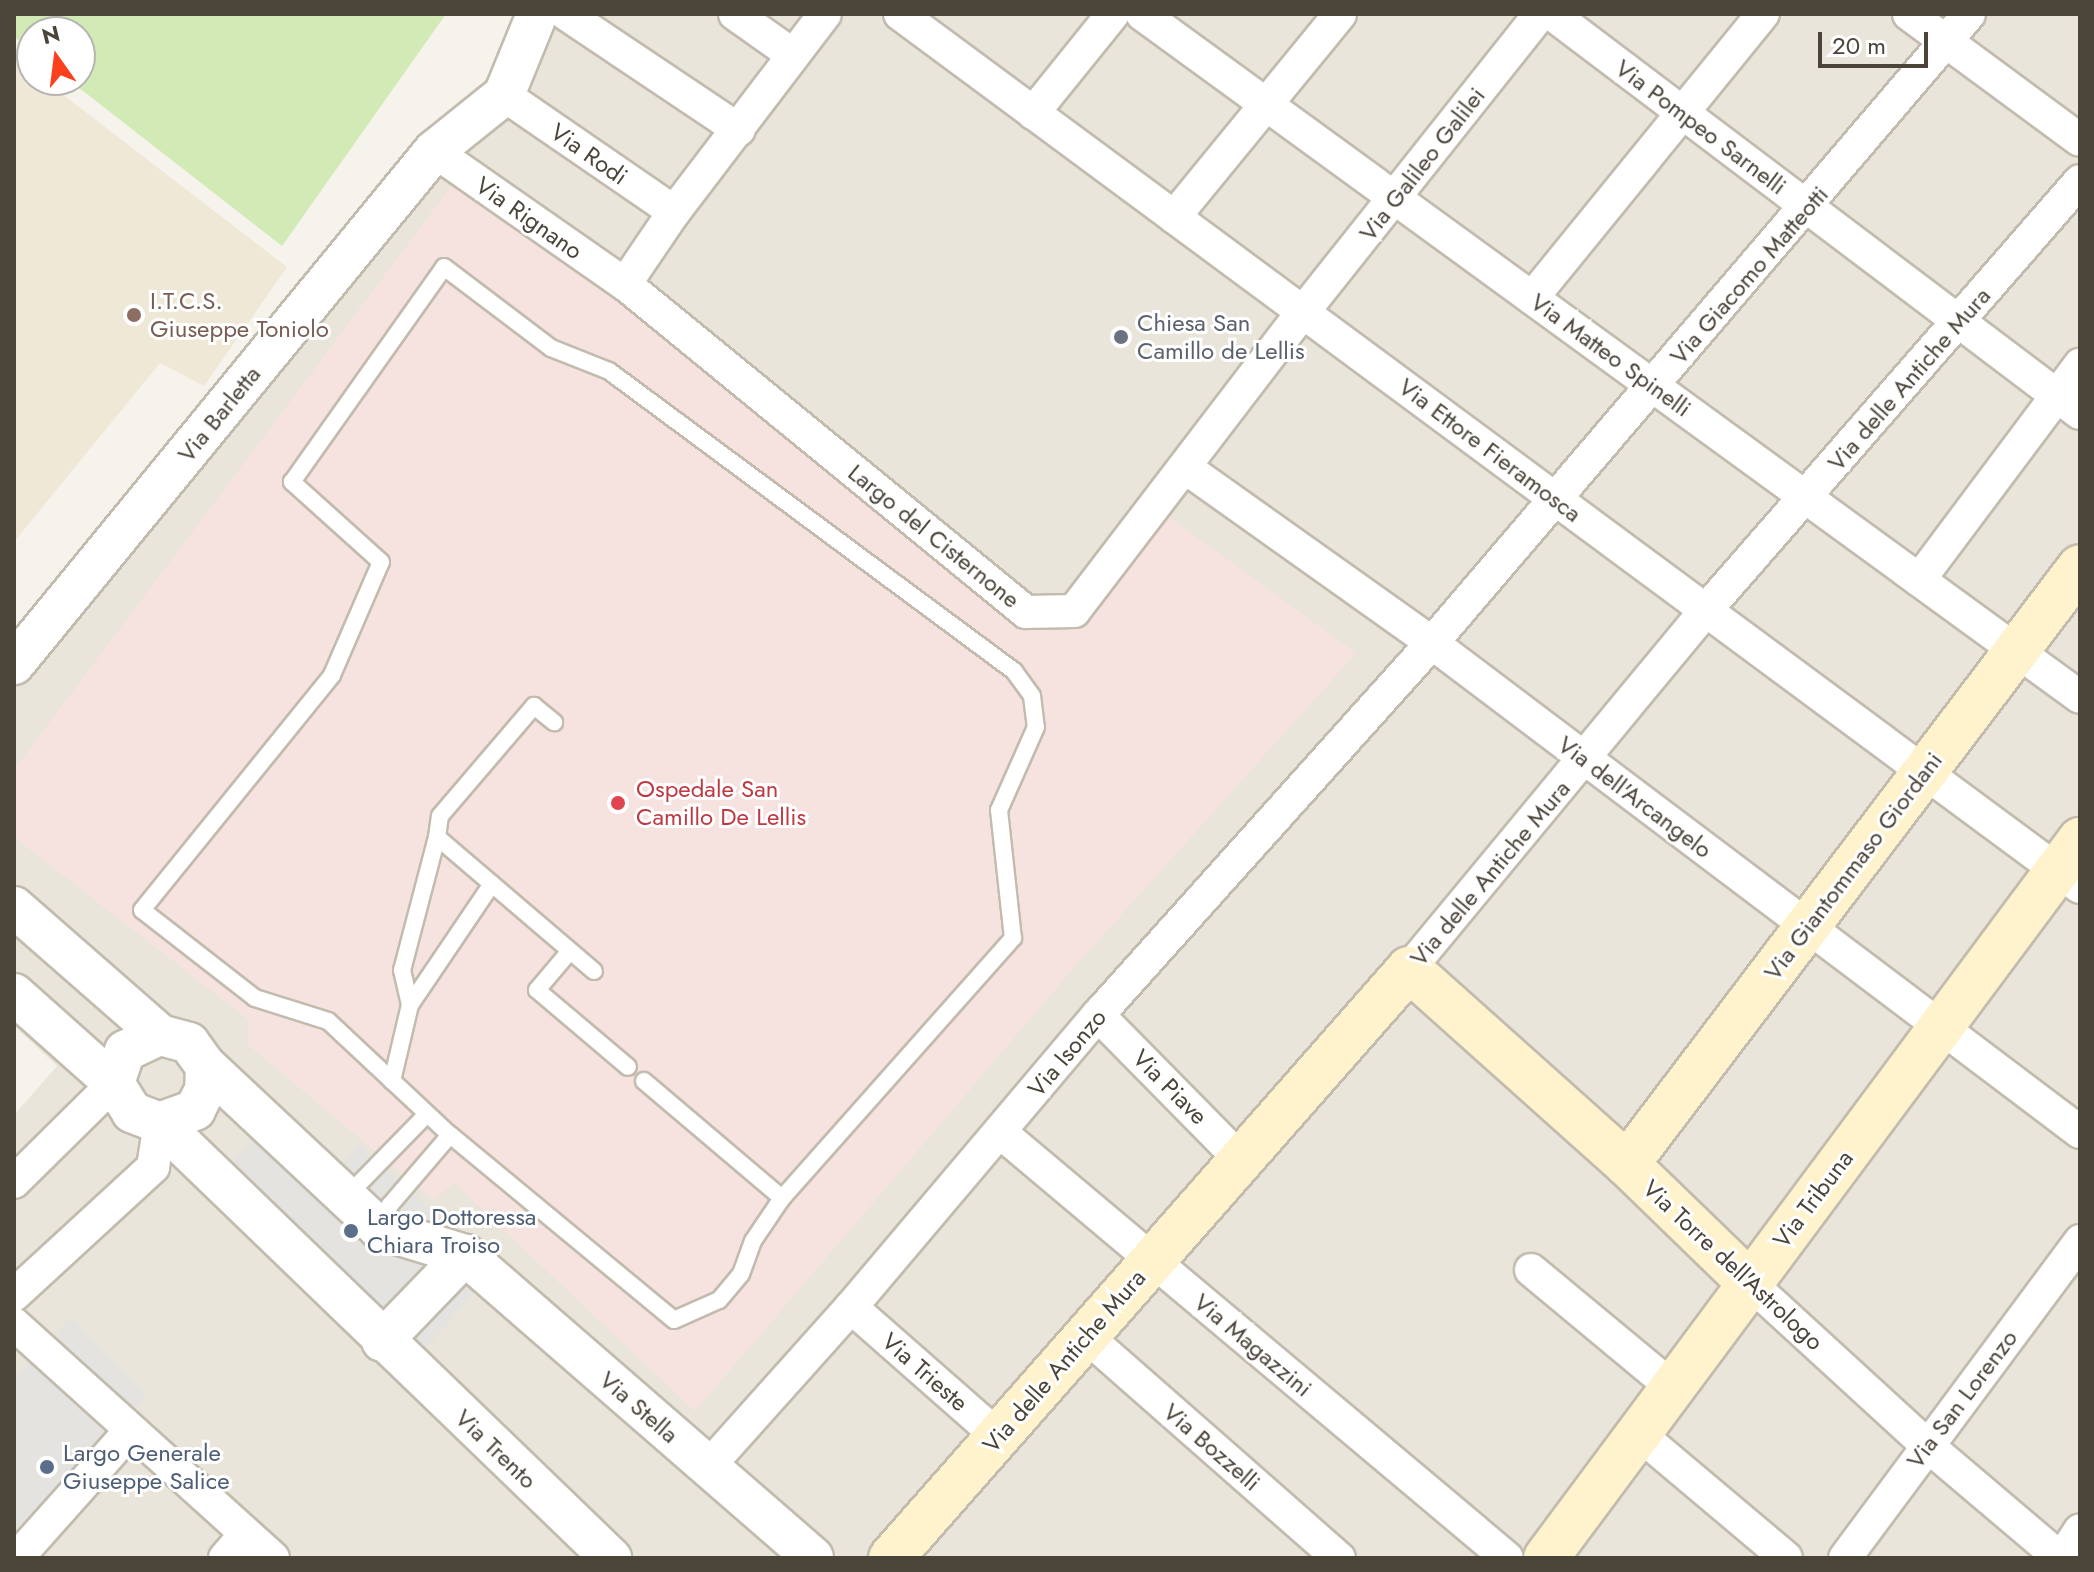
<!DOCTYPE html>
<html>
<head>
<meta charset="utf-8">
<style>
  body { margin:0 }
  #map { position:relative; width:2094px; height:1572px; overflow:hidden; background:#f6f3ec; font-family:Jost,sans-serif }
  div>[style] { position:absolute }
  .residential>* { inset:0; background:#eae5da }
  .education>* { inset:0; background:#efe8d6 }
  .medical>* { inset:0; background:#f6e3e0 }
  .green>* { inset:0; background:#d2eab5 }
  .parking>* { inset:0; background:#e5e3e0 }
  .roads { filter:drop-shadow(2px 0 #c2bbae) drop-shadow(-2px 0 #c2bbae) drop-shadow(0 2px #c2bbae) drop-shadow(0 -2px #c2bbae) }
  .service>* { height:16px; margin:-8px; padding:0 8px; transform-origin:8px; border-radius:8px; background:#fff }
  .minor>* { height:32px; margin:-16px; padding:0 16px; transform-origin:16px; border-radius:16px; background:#fff }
  .tertiary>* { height:40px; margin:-20px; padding:0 20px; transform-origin:20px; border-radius:20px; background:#fff }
  .secondary>* { height:44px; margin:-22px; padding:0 22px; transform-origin:22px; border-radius:22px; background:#fff3cd }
  .dots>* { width:22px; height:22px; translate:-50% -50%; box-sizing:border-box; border:4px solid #fff; border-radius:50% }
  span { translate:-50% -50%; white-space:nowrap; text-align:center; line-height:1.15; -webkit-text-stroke:6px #fff; paint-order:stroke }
  .street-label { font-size:24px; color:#4b4439 }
  .education-label { font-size:24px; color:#785e54 }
  .left { translate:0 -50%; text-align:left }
  .worship-label { font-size:24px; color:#5b616d }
  .health-label { font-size:24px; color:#be3a42 }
  .service-label { font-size:24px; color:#4e5e75 }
  .frame { position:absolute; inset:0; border:16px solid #4b4439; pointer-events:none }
  .north { position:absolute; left:16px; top:16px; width:80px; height:80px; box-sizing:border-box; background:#fff; border:2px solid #b7b4b0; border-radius:50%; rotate:346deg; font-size:22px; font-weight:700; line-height:32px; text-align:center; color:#4b4439 }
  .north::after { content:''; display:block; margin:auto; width:28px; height:36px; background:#fc3f1d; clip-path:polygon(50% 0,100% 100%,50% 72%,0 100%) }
  .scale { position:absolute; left:1818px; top:32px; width:110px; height:36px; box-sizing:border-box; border:4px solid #4b4439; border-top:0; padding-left:10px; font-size:24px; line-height:28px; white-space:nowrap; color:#4b4439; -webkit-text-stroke:6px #fff; paint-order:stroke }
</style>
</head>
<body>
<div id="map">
  <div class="residential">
    <div style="clip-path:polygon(526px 14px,2080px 14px,2080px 1558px,14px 1558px,14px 1115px,57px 1066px,14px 1026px,14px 664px,499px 91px)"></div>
  </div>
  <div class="education">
    <div style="clip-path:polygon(14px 57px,32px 71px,32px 80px,44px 80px,287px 267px,204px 386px,160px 363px,14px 542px)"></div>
  </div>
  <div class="medical">
    <div style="clip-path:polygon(459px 176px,1064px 627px,1162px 512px,1356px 653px,1078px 963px,695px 1411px,454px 1183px,434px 1200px,247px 1044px,249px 1020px,14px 837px,14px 770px)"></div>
  </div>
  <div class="green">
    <div style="clip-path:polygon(14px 14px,446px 14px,282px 246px,69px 80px,80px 80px,80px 32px,32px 32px,32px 51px,14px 37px)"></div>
  </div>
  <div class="parking">
    <div style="clip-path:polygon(282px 1107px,343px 1162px,359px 1144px,497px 1269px,403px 1373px,204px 1193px)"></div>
    <div style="clip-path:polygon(71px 1317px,147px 1394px,14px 1540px,14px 1379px)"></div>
  </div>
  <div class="roads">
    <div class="service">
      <div style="left:444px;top:267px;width:134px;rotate:37.1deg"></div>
      <div style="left:551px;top:348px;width:62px;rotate:21.6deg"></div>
      <div style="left:609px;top:371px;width:504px;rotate:36.53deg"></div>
      <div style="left:1014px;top:671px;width:31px;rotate:54deg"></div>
      <div style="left:1032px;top:696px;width:31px;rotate:83deg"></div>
      <div style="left:1036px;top:727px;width:91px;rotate:114deg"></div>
      <div style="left:999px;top:810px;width:129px;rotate:83.8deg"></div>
      <div style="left:1013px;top:938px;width:348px;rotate:131.6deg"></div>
      <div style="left:782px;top:1198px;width:52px;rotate:124deg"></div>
      <div style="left:753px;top:1241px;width:35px;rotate:110deg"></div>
      <div style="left:741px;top:1274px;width:34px;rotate:130deg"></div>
      <div style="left:719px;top:1300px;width:49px;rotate:156deg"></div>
      <div style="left:674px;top:1320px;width:291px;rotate:-140.4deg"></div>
      <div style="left:450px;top:1135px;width:167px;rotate:-136.9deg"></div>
      <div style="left:328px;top:1021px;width:77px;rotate:-162.5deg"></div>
      <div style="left:255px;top:998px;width:143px;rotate:-142.1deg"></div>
      <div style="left:142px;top:910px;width:302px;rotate:-51deg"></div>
      <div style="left:332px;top:675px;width:123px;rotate:-66.6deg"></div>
      <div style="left:381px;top:562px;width:120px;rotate:-138deg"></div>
      <div style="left:292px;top:482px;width:263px;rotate:-54.7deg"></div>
      <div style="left:437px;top:837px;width:21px;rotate:-82deg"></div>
      <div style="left:440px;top:816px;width:145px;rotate:-49.5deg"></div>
      <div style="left:534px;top:706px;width:26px;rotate:39deg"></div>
      <div style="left:492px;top:884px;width:134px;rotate:40.5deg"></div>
      <div style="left:570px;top:951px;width:51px;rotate:130.2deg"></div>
      <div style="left:537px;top:990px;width:119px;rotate:40.2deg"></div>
      <div style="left:392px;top:1081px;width:78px;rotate:-76.7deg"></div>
      <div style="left:410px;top:1005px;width:146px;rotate:-55.9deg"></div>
      <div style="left:492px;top:884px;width:72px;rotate:-139.5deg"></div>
      <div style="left:437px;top:837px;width:138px;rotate:104.7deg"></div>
      <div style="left:402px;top:970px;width:36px;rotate:77deg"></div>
      <div style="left:644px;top:1081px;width:181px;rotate:40.3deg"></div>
      <div style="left:346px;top:1197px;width:116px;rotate:-45.7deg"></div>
      <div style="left:381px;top:1228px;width:25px;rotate:-69deg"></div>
      <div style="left:390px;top:1205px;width:92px;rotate:-49.4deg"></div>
    </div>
    <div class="minor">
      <div style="left:566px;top:14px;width:208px;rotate:33.8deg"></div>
      <div style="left:735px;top:14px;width:71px;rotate:35.3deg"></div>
      <div style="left:900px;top:14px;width:1468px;rotate:36.5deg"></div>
      <div style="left:1142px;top:14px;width:1160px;rotate:36.06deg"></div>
      <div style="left:1552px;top:14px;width:662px;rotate:37.08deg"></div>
      <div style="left:1909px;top:14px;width:212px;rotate:36.4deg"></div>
      <div style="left:504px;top:95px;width:206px;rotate:34.5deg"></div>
      <div style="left:1033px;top:113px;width:127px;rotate:-51.1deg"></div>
      <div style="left:434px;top:151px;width:233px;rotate:34.9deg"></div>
      <div style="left:625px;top:284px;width:518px;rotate:39.28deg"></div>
      <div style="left:1026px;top:612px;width:48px;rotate:-1.2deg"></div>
      <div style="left:1074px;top:611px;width:377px;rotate:-52.6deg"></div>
      <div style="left:1303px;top:312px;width:381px;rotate:-51.5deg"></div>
      <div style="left:1174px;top:217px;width:262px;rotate:-50.7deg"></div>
      <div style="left:625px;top:284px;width:87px;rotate:-55.8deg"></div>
      <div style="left:674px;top:212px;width:249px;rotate:-52.7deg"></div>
      <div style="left:1532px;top:298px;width:366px;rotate:-50.9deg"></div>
      <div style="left:1186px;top:468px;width:302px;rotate:35.4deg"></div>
      <div style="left:1432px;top:643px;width:812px;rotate:37.04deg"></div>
      <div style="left:1919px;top:580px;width:269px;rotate:-53.2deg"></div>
      <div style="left:1409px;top:969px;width:466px;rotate:-50.4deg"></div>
      <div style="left:1706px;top:610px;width:569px;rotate:-48.92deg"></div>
      <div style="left:1098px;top:1015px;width:204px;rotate:45.4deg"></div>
      <div style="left:1000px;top:1132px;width:662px;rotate:40.04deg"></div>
      <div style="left:14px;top:1182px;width:141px;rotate:-44.7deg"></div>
      <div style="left:1531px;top:1270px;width:185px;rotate:39.7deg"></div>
      <div style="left:1751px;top:1284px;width:240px;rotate:42.5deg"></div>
      <div style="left:1928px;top:1446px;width:173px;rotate:40.3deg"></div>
      <div style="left:14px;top:1295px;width:189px;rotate:-42.6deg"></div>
      <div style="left:153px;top:1167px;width:45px;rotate:-81deg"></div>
      <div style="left:851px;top:1307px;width:196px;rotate:41.3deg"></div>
      <div style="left:14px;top:1324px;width:349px;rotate:42.1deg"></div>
      <div style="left:1086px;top:1336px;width:337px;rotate:41.3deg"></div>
      <div style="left:1639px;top:1434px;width:192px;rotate:40.1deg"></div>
      <div style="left:708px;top:1467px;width:215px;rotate:-48.2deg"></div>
      <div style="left:851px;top:1307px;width:382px;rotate:-49.8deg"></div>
      <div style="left:1098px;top:1015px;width:500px;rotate:-48.1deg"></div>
      <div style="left:1432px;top:643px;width:827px;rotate:-49.51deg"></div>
      <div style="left:17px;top:1558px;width:171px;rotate:-48.3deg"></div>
      <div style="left:225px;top:1558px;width:30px;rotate:-49deg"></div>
      <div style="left:1845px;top:1558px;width:395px;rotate:-53.4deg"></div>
      <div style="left:2062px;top:1558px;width:33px;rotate:-57deg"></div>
    </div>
    <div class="tertiary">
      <div style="left:14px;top:664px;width:663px;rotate:-50.69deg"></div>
      <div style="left:434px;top:151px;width:90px;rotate:-38.7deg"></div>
      <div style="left:504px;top:95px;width:87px;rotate:-67.8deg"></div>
      <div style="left:14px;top:907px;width:194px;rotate:41.2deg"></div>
      <div style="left:160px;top:1035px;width:30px;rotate:15deg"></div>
      <div style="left:189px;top:1043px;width:29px;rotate:54deg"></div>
      <div style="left:206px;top:1066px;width:24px;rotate:92deg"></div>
      <div style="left:205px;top:1090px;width:22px;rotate:117deg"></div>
      <div style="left:195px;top:1110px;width:37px;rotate:160deg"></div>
      <div style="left:160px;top:1123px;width:30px;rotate:-159deg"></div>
      <div style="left:132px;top:1112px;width:34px;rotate:-122deg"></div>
      <div style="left:114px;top:1083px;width:34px;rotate:-71deg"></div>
      <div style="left:125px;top:1051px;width:38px;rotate:-25deg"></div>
      <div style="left:14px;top:994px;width:134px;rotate:41.7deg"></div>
      <div style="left:206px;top:1066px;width:238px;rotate:43.1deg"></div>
      <div style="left:380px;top:1229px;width:89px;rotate:17deg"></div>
      <div style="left:465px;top:1255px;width:461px;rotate:41deg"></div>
      <div style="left:160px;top:1123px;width:627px;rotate:43.97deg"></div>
      <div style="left:382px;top:1341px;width:120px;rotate:-46deg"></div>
    </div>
    <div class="secondary">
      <div style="left:1627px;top:1164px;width:749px;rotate:-52.81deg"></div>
      <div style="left:891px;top:1558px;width:784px;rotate:-48.67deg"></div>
      <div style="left:1409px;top:969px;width:292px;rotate:41.8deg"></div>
      <div style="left:1627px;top:1164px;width:173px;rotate:44.1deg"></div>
      <div style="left:1546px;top:1558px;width:895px;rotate:-53.36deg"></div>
    </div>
  </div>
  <div class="dots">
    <div style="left:134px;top:315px;background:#8d6e63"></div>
    <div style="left:1121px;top:337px;background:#6b7280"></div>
    <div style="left:618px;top:803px;background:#e0444e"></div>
    <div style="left:351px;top:1231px;background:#5c6f8a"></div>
    <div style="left:47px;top:1467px;background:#5c6f8a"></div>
  </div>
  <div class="street-label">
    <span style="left:1701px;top:127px;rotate:37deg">Via Pompeo Sarnelli</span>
    <span style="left:589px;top:154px;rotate:35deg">Via Rodi</span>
    <span style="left:1422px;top:164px;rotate:-52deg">Via Galileo Galilei</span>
    <span style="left:529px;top:218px;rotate:35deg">Via Rignano</span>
    <span style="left:1749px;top:275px;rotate:-49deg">Via Giacomo Matteotti</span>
    <span style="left:1611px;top:355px;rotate:36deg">Via Matteo Spinelli</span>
    <span style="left:1909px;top:379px;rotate:-49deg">Via delle Antiche Mura</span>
    <span style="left:219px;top:414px;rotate:-51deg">Via Barletta</span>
    <span style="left:1490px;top:450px;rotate:37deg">Via Ettore Fieramosca</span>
    <span style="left:934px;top:536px;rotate:39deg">Largo del Cisternone</span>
    <span style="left:1635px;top:797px;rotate:37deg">Via dell'Arcangelo</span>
    <span style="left:1853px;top:866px;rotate:-53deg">Via Giantommaso Giordani</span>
    <span style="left:1490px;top:873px;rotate:-50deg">Via delle Antiche Mura</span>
    <span style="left:1067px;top:1053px;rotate:-50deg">Via Isonzo</span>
    <span style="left:1170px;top:1087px;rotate:45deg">Via Piave</span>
    <span style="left:1813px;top:1199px;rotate:-53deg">Via Tribuna</span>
    <span style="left:1733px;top:1265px;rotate:43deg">Via Torre dell'Astrologo</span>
    <span style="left:1253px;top:1345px;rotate:40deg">Via Magazzini</span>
    <span style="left:1064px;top:1361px;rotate:-49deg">Via delle Antiche Mura</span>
    <span style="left:925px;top:1372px;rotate:41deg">Via Trieste</span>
    <span style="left:1962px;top:1399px;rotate:-53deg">Via San Lorenzo</span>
    <span style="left:639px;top:1407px;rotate:41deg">Via Stella</span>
    <span style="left:1212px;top:1447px;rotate:41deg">Via Bozzelli</span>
    <span style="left:496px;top:1449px;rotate:44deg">Via Trento</span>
  </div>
  <div class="education-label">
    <span class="left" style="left:150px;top:315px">I.T.C.S.<br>Giuseppe Toniolo</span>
  </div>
  <div class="worship-label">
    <span class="left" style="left:1137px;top:337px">Chiesa San<br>Camillo de Lellis</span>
  </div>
  <div class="health-label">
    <span class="left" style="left:636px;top:803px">Ospedale San<br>Camillo De Lellis</span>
  </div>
  <div class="service-label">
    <span class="left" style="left:367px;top:1231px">Largo Dottoressa<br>Chiara Troiso</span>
    <span class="left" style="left:63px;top:1467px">Largo Generale<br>Giuseppe Salice</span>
  </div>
  <div class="frame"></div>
  <div class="north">N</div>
  <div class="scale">20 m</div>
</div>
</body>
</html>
